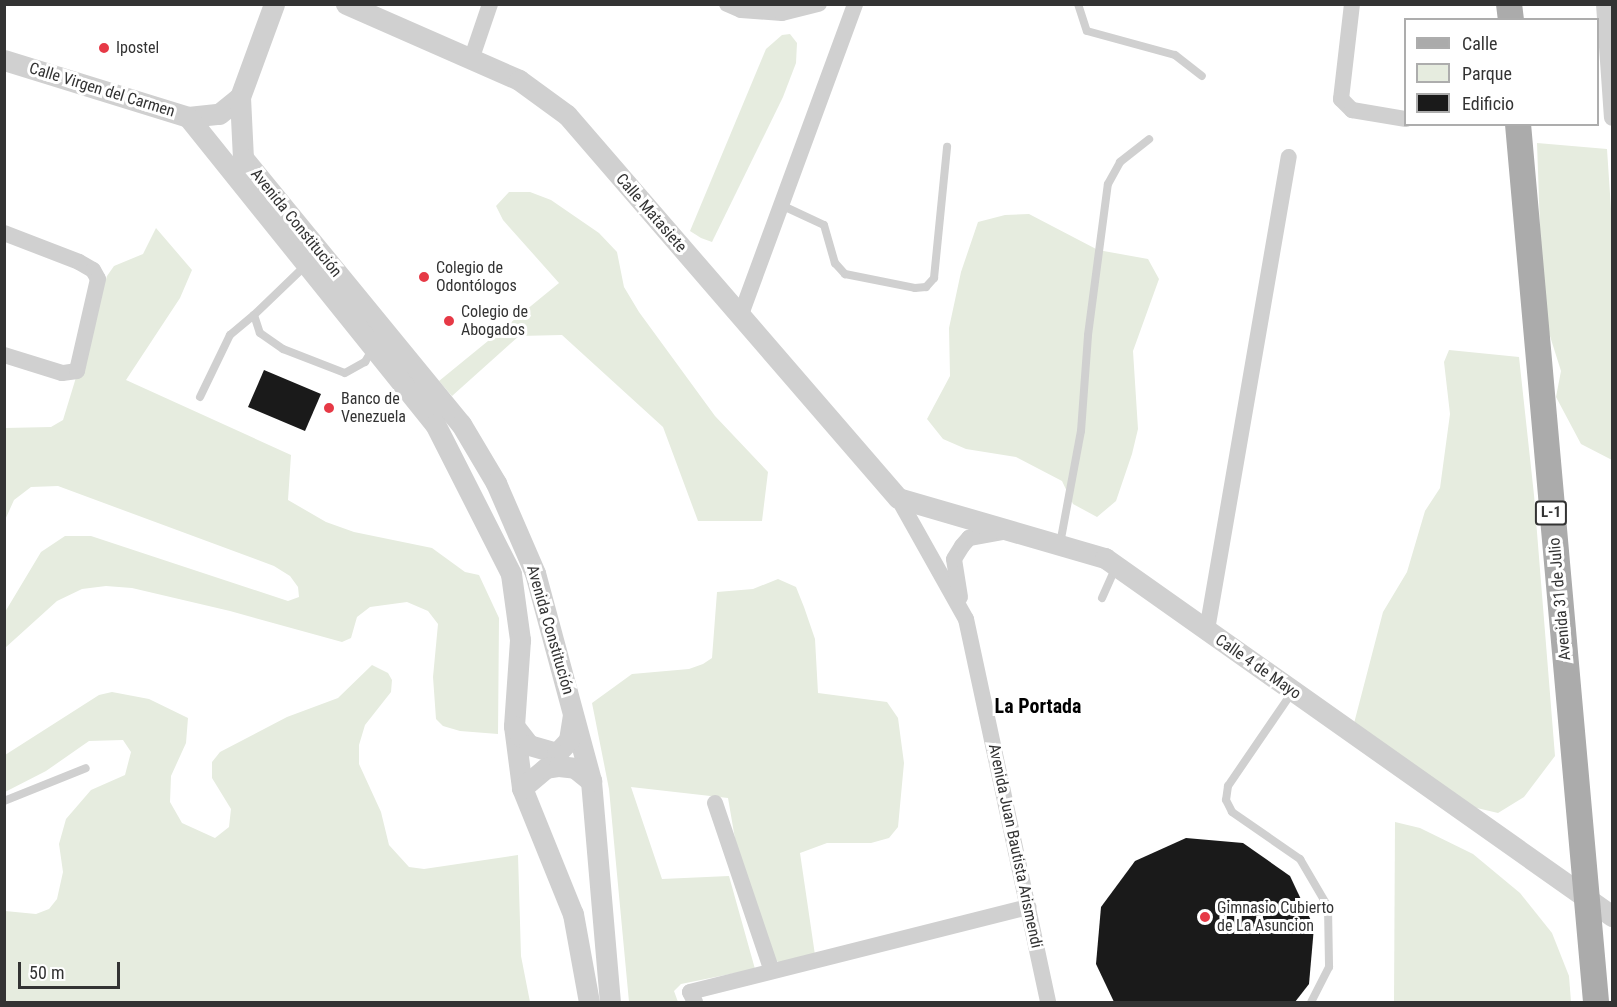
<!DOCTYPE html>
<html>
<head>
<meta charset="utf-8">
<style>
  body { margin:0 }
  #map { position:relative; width:1617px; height:1007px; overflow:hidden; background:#fff; font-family:"Roboto Condensed",sans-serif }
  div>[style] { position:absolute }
  .green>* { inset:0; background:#e6ecdf }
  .building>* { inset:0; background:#1a1a1a }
  .service>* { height:8px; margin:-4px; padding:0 4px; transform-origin:4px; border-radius:4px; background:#d0d0d0 }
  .minor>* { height:16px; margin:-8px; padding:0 8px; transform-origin:8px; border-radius:8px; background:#d0d0d0 }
  .tertiary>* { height:21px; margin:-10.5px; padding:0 10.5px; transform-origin:10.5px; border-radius:10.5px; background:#d0d0d0 }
  .primary>* { height:26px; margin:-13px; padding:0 13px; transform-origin:13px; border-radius:13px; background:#ababab }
  .dots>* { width:16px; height:16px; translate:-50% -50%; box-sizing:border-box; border:3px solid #fff; border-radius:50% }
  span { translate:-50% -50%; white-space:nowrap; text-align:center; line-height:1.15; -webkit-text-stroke:6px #fff; paint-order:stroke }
  .shield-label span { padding:2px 4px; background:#fff; border:2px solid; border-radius:4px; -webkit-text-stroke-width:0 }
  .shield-label { font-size:15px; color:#333; font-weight:700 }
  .poi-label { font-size:16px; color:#333 }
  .left { translate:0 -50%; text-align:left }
  .street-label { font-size:16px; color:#333 }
  .quarter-label { font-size:20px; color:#000; font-weight:700 }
  .frame { position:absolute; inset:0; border:6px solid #333; pointer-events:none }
  .legend { position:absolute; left:1404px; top:18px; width:195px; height:108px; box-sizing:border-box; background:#fff; border:2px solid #adadad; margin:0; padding:8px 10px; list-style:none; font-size:18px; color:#333 }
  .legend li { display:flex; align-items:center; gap:12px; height:30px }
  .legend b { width:30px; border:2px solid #adadad }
  .scale { position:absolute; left:18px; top:962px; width:102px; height:27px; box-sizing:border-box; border:3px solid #333; border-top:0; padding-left:8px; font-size:18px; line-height:21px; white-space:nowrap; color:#333; -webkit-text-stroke:4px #fff; paint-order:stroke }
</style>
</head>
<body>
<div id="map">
  <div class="green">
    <div style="clip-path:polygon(790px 34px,797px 43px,796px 63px,783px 97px,712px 242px,701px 238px,690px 231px,766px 49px,782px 35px)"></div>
    <div style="clip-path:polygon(1537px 143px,1607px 149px,1612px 224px,1612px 460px,1581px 444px,1556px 397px,1561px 371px,1543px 314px)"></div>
    <div style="clip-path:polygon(509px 192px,530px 192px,551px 200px,599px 233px,617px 252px,624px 287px,639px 312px,715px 416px,768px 472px,762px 521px,698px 521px,663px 427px,562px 335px,519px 336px,452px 396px,439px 381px,559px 283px,503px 220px,496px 206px)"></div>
    <div style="clip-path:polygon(1029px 214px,1098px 250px,1148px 259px,1159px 279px,1133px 351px,1138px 429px,1132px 454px,1116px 501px,1097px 517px,1073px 504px,1062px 481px,1016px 457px,966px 449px,943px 439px,927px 419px,950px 376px,949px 328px,961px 272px,978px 222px,1005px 215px)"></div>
    <div style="clip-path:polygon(156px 228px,192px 270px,180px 298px,126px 380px,291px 455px,288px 500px,326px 522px,354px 532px,432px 548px,465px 572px,479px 575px,499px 618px,498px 734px,460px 731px,443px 726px,436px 719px,433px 677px,438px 624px,428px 611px,407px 602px,370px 607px,357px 617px,351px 638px,342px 642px,230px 611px,132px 588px,106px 586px,82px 589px,57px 601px,5px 648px,5px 612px,41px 552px,65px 536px,91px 536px,288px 601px,299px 597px,298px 587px,290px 576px,274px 566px,58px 486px,31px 487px,14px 500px,5px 520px,5px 428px,51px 427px,63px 420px,107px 276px,114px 266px,143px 254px)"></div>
    <div style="clip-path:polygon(1449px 350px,1519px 357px,1534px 495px,1555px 756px,1524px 797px,1498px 813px,1460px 804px,1352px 731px,1383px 612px,1407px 572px,1425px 511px,1440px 488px,1450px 414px,1444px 362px)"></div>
    <div style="clip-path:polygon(778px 579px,796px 587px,804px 607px,815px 639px,818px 693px,887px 702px,898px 718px,904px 763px,898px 827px,889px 838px,871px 843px,827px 843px,800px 853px,815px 955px,788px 965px,773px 960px,739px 862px,728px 798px,631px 787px,662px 879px,729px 876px,755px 969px,681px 984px,674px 991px,678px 1002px,629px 1002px,609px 789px,592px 703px,632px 674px,689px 669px,703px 664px,712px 658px,717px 592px,753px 589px)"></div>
    <div style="clip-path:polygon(372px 665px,388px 673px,392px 680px,391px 692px,365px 725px,359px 745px,359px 764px,381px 812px,389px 845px,409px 867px,424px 869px,518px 855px,521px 956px,530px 1002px,5px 1002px,5px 911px,36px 914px,49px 909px,57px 899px,63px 872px,59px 844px,66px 819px,91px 790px,125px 775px,131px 752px,123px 740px,89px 741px,46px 771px,5px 792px,5px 755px,99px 695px,112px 692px,149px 699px,188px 718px,186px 743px,171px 776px,170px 802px,182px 823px,215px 838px,229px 827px,231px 809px,212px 778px,212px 762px,220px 752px,287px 717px,338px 698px)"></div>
    <div style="clip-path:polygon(1395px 822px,1420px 828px,1473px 854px,1520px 893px,1552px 933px,1569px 976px,1571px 1002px,1394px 1002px)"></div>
  </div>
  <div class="building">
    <div style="clip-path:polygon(264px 370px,321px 394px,305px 431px,248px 407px)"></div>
    <div style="clip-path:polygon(1186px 838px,1243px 843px,1290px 876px,1314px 927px,1309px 984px,1295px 1002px,1114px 1002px,1096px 964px,1101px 907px,1135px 861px)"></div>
  </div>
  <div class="service">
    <div style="left:1078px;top:4px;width:28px;rotate:72deg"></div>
    <div style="left:1087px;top:31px;width:91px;rotate:15.3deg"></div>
    <div style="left:1175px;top:55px;width:34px;rotate:38deg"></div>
    <div style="left:781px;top:205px;width:47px;rotate:24.9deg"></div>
    <div style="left:824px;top:225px;width:40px;rotate:74deg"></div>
    <div style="left:835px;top:263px;width:15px;rotate:48deg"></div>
    <div style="left:845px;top:274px;width:71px;rotate:11.3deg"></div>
    <div style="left:915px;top:288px;width:11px;rotate:-5deg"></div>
    <div style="left:926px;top:287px;width:12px;rotate:-48deg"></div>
    <div style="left:934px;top:278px;width:132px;rotate:-84.3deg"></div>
    <div style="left:305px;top:266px;width:71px;rotate:136.1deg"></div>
    <div style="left:254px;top:315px;width:19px;rotate:72deg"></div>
    <div style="left:260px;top:333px;width:28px;rotate:35deg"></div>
    <div style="left:283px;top:349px;width:66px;rotate:21.2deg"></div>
    <div style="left:345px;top:373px;width:23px;rotate:-29deg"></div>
    <div style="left:365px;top:362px;width:16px;rotate:-60deg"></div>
    <div style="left:200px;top:397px;width:69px;rotate:-64.2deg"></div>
    <div style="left:230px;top:335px;width:31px;rotate:-40deg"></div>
    <div style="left:1060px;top:544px;width:115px;rotate:-79.5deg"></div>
    <div style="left:1081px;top:431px;width:96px;rotate:-85.8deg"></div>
    <div style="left:1088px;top:335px;width:152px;rotate:-82.5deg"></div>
    <div style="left:1108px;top:184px;width:25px;rotate:-61deg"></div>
    <div style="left:1120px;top:162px;width:37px;rotate:-38deg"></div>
    <div style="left:1102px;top:598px;width:35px;rotate:-66deg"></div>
    <div style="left:1293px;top:691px;width:115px;rotate:124.4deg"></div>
    <div style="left:1228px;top:786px;width:14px;rotate:98deg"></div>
    <div style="left:1226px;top:800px;width:13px;rotate:63deg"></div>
    <div style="left:1232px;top:812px;width:83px;rotate:34.7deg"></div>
    <div style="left:1300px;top:859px;width:56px;rotate:59.7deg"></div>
    <div style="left:1328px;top:907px;width:60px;rotate:89deg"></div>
    <div style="left:1329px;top:967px;width:39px;rotate:117deg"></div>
    <div style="left:4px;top:801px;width:88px;rotate:-21.9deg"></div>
  </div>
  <div class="minor">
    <div style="left:727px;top:4px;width:15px;rotate:23deg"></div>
    <div style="left:741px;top:10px;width:41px;rotate:4.2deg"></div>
    <div style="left:782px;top:13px;width:38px;rotate:-14deg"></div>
    <div style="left:1352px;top:4px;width:96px;rotate:96.6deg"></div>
    <div style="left:1341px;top:99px;width:16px;rotate:45deg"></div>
    <div style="left:1352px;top:110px;width:55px;rotate:9.5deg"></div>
    <div style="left:1604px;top:4px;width:114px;rotate:86deg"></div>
    <div style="left:472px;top:57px;width:56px;rotate:-71.2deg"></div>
    <div style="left:4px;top:233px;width:80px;rotate:21.1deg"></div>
    <div style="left:79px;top:262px;width:16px;rotate:30deg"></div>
    <div style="left:93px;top:270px;width:10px;rotate:61deg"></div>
    <div style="left:98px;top:279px;width:94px;rotate:102.9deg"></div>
    <div style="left:77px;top:371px;width:15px;rotate:172deg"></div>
    <div style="left:62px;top:373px;width:61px;rotate:-162.8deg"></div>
    <div style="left:740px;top:317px;width:333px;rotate:-69.8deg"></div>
    <div style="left:898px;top:498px;width:139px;rotate:60.7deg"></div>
    <div style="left:966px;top:619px;width:392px;rotate:77.9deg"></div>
    <div style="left:960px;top:597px;width:38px;rotate:-99deg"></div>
    <div style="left:954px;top:559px;width:15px;rotate:-58deg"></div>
    <div style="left:962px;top:546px;width:11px;rotate:-49deg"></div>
    <div style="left:969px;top:538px;width:39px;rotate:-10deg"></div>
    <div style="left:1207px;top:630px;width:480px;rotate:-80.2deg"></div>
    <div style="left:715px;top:803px;width:177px;rotate:71.3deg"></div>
    <div style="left:695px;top:1002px;width:11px;rotate:-117deg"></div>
    <div style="left:690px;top:992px;width:349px;rotate:-14.1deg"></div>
  </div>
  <div class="tertiary">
    <div style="left:346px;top:4px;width:189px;rotate:23.7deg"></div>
    <div style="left:519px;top:80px;width:59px;rotate:36.1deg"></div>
    <div style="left:567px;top:115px;width:506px;rotate:49.17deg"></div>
    <div style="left:898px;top:498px;width:216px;rotate:16.2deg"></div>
    <div style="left:1105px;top:558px;width:621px;rotate:35.23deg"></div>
    <div style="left:4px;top:60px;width:193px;rotate:17.2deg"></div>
    <div style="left:188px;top:117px;width:31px;rotate:-6deg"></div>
    <div style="left:219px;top:114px;width:27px;rotate:-39deg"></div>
    <div style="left:240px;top:97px;width:99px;rotate:-69.9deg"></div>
    <div style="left:240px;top:97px;width:61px;rotate:87.2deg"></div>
    <div style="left:243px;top:158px;width:344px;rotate:50.7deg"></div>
    <div style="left:461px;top:424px;width:69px;rotate:59.3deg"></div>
    <div style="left:496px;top:483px;width:98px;rotate:66.6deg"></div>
    <div style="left:535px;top:573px;width:215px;rotate:74.9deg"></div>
    <div style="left:591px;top:781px;width:222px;rotate:85.1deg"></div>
    <div style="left:188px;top:117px;width:394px;rotate:51.2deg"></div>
    <div style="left:435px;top:424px;width:168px;rotate:63.1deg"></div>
    <div style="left:511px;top:574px;width:67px;rotate:82.2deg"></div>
    <div style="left:520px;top:640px;width:86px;rotate:94deg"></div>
    <div style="left:514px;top:726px;width:63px;rotate:82.6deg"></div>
    <div style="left:522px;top:788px;width:136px;rotate:68deg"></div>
    <div style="left:573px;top:914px;width:89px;rotate:79.7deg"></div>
    <div style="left:514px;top:726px;width:24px;rotate:52deg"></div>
    <div style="left:529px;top:745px;width:29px;rotate:16deg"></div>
    <div style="left:557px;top:753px;width:18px;rotate:-47deg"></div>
    <div style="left:569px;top:740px;width:24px;rotate:-81deg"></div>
    <div style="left:522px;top:788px;width:31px;rotate:-40deg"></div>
    <div style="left:546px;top:768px;width:13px;rotate:-9deg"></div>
    <div style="left:559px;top:766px;width:16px;rotate:7deg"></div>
    <div style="left:575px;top:768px;width:21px;rotate:39deg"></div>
  </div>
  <div class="primary">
    <div style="left:1509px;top:4px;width:16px;rotate:83deg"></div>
    <div style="left:1518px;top:124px;width:881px;rotate:84.92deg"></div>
  </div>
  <div class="dots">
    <div style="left:104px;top:48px;background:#e63946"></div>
    <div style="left:424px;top:277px;background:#e63946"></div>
    <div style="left:449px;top:321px;background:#e63946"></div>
    <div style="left:329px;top:408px;background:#e63946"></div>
    <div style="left:1205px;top:917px;background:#e63946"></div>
  </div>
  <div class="shield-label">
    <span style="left:1551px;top:513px">L-1</span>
  </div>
  <div class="poi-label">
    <span class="left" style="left:116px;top:48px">Ipostel</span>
    <span class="left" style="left:436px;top:277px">Colegio de<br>Odontólogos</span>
    <span class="left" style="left:461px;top:321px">Colegio de<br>Abogados</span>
    <span class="left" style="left:341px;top:408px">Banco de<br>Venezuela</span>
    <span class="left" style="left:1217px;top:917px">Gimnasio Cubierto<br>de La Asuncion</span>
  </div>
  <div class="street-label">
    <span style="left:102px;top:90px;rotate:17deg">Calle Virgen del Carmen</span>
    <span style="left:651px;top:213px;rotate:49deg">Calle Matasiete</span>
    <span style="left:296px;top:223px;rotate:51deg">Avenida Constitución</span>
    <span style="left:1560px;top:599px;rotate:-95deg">Avenida 31 de Julio</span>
    <span style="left:550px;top:630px;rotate:74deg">Avenida Constitución</span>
    <span style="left:1258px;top:667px;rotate:35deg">Calle 4 de Mayo</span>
    <span style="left:1015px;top:846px;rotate:78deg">Avenida Juan Bautista Arismendi</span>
  </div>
  <div class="quarter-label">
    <span style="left:1038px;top:706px">La Portada</span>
  </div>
  <div class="frame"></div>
  <ul class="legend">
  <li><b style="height:8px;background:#ababab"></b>Calle</li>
  <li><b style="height:16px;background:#e6ecdf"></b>Parque</li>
  <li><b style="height:16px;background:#1a1a1a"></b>Edificio</li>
  </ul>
  <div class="scale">50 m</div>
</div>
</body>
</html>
